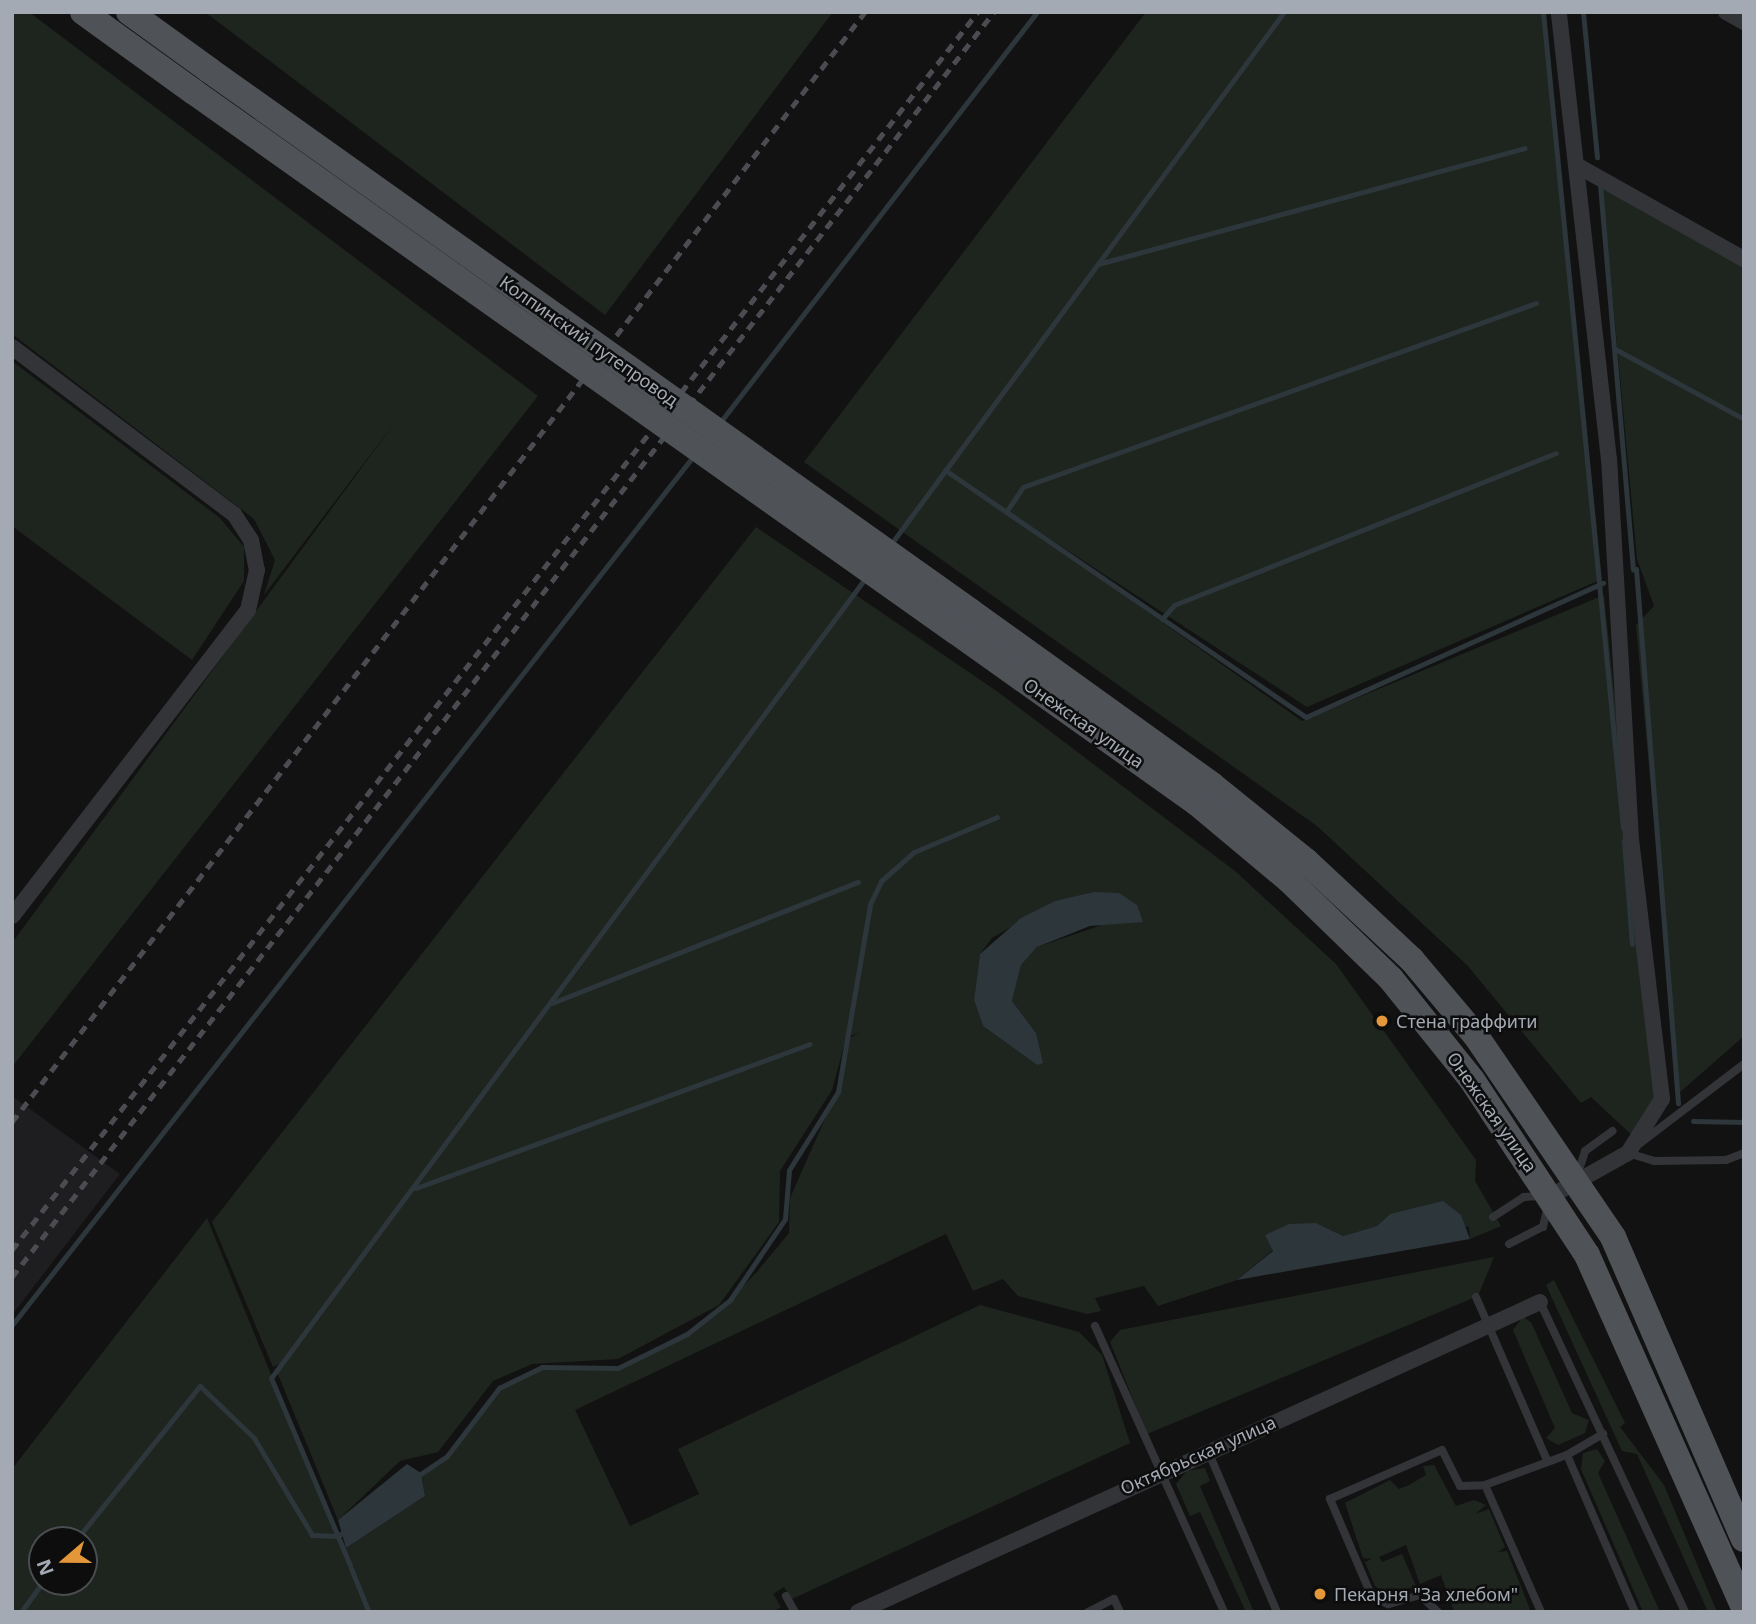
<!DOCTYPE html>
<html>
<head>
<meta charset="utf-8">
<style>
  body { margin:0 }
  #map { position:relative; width:1756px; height:1624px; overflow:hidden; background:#121213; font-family:"Noto Sans",sans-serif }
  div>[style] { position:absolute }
  .built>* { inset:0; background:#1e1e20 }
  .green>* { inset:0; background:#1e251e }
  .water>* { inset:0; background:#2c363b }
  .stream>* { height:5px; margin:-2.5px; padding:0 2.5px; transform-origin:2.5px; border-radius:2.5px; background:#2c363b }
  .lane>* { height:8px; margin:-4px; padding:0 4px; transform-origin:4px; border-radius:4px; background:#333438 }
  .street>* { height:16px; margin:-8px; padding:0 8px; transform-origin:8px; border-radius:8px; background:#333438 }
  .primary>* { height:26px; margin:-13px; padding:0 13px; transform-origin:13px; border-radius:13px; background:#4f5257 }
  .rail>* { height:5px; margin-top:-2.5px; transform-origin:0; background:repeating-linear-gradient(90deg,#4a4c51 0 9px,transparent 0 16px) }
  .primary-bridge>* { height:26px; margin:-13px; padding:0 13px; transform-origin:13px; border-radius:13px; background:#4f5257 }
  .dots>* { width:19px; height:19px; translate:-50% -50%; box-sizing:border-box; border:4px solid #0d0d0e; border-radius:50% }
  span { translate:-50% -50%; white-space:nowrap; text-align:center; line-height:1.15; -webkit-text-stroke:5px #0d0d0e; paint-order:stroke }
  .street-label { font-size:18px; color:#a4aab3 }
  .poi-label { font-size:18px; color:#a4aab3 }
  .left { translate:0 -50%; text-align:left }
  .frame { position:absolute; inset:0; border:14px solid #a4aab3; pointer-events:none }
  .north { position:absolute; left:28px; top:1526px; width:70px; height:70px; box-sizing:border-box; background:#0d0d0e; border:2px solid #494c50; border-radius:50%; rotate:250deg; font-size:19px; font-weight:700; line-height:28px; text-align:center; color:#a4aab3 }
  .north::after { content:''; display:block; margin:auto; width:24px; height:32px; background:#e49739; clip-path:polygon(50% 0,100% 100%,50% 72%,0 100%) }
</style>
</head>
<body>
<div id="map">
  <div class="built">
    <div style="clip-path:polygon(12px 1096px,120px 1174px,12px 1315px)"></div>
  </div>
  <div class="green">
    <div style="clip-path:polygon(12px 12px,29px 12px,538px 396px,12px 1067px,12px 943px,399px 417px,264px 595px,275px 560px,254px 519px,12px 334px)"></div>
    <div style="clip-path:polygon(205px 12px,833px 12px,605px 315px)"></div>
    <div style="clip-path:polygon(1146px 12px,1543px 12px,1602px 579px,1307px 707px,972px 488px,1302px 721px,1604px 595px,1657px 1105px,1635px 1138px,1591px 1097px,1581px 1103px,1467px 965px,1317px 826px,804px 462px)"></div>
    <div style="clip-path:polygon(1602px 183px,1744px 262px,1744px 1036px,1679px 1093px,1636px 625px,1654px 606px,1637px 559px)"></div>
    <div style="clip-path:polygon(12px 361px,220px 518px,244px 547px,244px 581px,192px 660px,12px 526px)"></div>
    <div style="clip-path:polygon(evenodd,756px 527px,998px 692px,1235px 871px,1336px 964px,1476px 1160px,1475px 1181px,1501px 1226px,1470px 1239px,1469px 1227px,1390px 1214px,1377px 1226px,1343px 1236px,1316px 1223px,1265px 1235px,1273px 1250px,1237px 1280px,1158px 1306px,1144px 1286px,1095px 1298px,1101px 1311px,1087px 1314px,1018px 1296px,1003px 1279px,973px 1291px,946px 1234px,575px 1410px,630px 1526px,699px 1494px,678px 1449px,980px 1305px,1079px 1332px,1102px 1355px,1130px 1443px,792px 1599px,784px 1587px,773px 1594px,781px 1607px,772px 1612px,372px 1612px,346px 1548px,425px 1496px,422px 1476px,447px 1456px,499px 1388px,542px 1367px,618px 1368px,710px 1319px,756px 1273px,789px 1233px,790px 1198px,840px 1085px,850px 1038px,860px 1032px,846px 1038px,832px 1090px,780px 1171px,779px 1222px,719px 1305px,618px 1359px,532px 1364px,493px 1381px,438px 1452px,400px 1461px,338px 1520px,277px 1372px,282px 1363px,273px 1367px,212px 1222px,756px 527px,1119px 893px,1108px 923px,1037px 947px,1021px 965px,1012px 1001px,1036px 1033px,1037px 1065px,983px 1026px,974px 1000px,980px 954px,992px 938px,1055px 901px,1119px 893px)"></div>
    <div style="clip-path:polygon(evenodd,207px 1218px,368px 1612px,12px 1612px,12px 1469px,207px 1218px,84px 1540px,84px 1582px,42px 1582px,42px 1540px,84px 1540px)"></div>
    <div style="clip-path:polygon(1494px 1257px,1478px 1296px,1147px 1434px,1110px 1342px,1120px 1330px)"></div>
    <div style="clip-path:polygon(1554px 1280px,1625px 1423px,1620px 1427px,1664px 1485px,1717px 1612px,1708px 1612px,1637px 1454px,1622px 1451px,1546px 1285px)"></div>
    <div style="clip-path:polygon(1523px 1317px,1531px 1322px,1572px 1413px,1589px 1420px,1585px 1433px,1558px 1445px,1546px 1438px,1555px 1428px,1513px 1330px)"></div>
    <div style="clip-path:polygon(1597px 1449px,1605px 1461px,1598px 1473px,1660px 1612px,1643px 1612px,1581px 1469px,1583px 1453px)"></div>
    <div style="clip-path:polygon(1434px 1465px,1456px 1506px,1474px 1500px,1486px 1505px,1475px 1514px,1489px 1509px,1505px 1547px,1498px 1552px,1507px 1551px,1531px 1612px,1454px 1612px,1441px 1575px,1420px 1584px,1406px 1545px,1379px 1557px,1382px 1562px,1402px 1554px,1416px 1586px,1388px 1596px,1375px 1586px,1365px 1562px,1372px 1559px,1363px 1558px,1345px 1503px,1390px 1480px,1399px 1489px,1409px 1485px,1426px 1475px,1423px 1466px)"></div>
    <div style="clip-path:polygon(1205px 1468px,1210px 1481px,1200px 1486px,1254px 1612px,1246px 1612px,1200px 1512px,1190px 1516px,1176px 1484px,1187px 1471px)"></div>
  </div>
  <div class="water">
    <div style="clip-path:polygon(1094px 892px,1119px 893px,1137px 905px,1143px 922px,1090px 926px,1037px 947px,1021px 965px,1012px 1001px,1036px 1033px,1043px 1063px,1037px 1065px,983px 1026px,974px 1000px,980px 954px,1021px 918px,1055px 901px)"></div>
    <div style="clip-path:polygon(1443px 1201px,1461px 1215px,1470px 1239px,1237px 1280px,1273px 1251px,1265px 1235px,1289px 1224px,1316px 1223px,1343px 1236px,1377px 1226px,1390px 1214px)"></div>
    <div style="clip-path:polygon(407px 1464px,421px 1473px,425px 1496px,346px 1548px,338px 1520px)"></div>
  </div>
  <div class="stream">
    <div style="left:1543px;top:12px;width:820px;rotate:84.4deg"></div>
    <div style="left:1583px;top:12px;width:146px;rotate:84.5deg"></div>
    <div style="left:1600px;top:185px;width:386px;rotate:85.1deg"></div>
    <div style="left:1098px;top:264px;width:442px;rotate:-15.2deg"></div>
    <div style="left:1615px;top:349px;width:147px;rotate:28.5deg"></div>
    <div style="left:718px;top:425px;width:522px;rotate:-52.32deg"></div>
    <div style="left:945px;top:470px;width:437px;rotate:34.4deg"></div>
    <div style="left:1306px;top:717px;width:326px;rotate:-24.3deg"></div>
    <div style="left:1006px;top:512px;width:30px;rotate:-56deg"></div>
    <div style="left:1023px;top:487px;width:545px;rotate:-19.73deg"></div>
    <div style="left:891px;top:544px;width:661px;rotate:-53.55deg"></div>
    <div style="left:1636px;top:569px;width:536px;rotate:85.5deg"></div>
    <div style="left:1162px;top:619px;width:18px;rotate:-49deg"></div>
    <div style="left:1174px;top:605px;width:411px;rotate:-21.7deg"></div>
    <div style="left:1624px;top:841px;width:103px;rotate:85.6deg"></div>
    <div style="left:552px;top:1003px;width:329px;rotate:-21.6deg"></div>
    <div style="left:1693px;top:1121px;width:51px;rotate:1.1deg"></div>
    <div style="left:416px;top:1188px;width:419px;rotate:-20.1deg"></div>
    <div style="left:12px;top:1325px;width:1107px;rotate:-51.9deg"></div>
    <div style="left:416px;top:1477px;width:37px;rotate:-34deg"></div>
    <div style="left:447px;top:1456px;width:86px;rotate:-52.6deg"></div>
    <div style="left:499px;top:1388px;width:48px;rotate:-26deg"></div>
    <div style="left:542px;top:1367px;width:76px;rotate:0.8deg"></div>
    <div style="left:618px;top:1368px;width:77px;rotate:-26.2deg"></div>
    <div style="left:687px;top:1334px;width:55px;rotate:-38.3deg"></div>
    <div style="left:730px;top:1300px;width:98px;rotate:-55.8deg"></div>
    <div style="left:785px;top:1219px;width:49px;rotate:-85.3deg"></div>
    <div style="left:789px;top:1170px;width:92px;rotate:-57.9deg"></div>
    <div style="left:838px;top:1092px;width:191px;rotate:-80.3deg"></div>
    <div style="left:870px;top:904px;width:25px;rotate:-64deg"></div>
    <div style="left:881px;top:881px;width:44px;rotate:-41.3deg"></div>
    <div style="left:914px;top:852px;width:90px;rotate:-22.9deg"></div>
    <div style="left:76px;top:1540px;width:198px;rotate:-51.2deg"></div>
    <div style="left:200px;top:1386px;width:75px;rotate:43.9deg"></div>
    <div style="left:254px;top:1438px;width:113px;rotate:59.1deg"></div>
    <div style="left:312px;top:1535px;width:26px;rotate:2deg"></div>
    <div style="left:338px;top:1536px;width:11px;rotate:-38deg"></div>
    <div style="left:350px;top:1565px;width:203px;rotate:-112.9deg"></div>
    <div style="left:271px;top:1378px;width:998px;rotate:-53.39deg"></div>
    <div style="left:351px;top:1568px;width:48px;rotate:67.8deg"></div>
    <div style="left:21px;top:1612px;width:37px;rotate:-54deg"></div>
  </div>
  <div class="lane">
    <div style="left:1639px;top:1144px;width:132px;rotate:-37.3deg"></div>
    <div style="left:1628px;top:1153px;width:28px;rotate:17deg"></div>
    <div style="left:1655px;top:1161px;width:71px;rotate:-0.8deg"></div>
    <div style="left:1726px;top:1160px;width:19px;rotate:-21deg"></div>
    <div style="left:1577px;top:1176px;width:26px;rotate:-72deg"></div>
    <div style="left:1585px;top:1151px;width:34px;rotate:-36deg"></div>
    <div style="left:1493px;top:1217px;width:37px;rotate:-33deg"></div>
    <div style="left:1524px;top:1197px;width:17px;rotate:-3deg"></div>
    <div style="left:1509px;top:1244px;width:38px;rotate:-27deg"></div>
    <div style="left:1543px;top:1227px;width:23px;rotate:-77deg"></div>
    <div style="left:1476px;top:1297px;width:176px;rotate:66.5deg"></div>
    <div style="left:1540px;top:1302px;width:342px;rotate:64.9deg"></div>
    <div style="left:1095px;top:1326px;width:314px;rotate:65.7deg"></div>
    <div style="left:1208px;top:1451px;width:175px;rotate:66.8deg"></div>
    <div style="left:1567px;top:1455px;width:171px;rotate:66.6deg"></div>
    <div style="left:1485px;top:1485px;width:139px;rotate:66.2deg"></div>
    <div style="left:786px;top:1596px;width:18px;rotate:61deg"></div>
    <div style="left:1088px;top:1612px;width:29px;rotate:-27deg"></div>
    <div style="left:1114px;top:1599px;width:14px;rotate:65deg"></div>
    <div style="left:1438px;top:1612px;width:25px;rotate:-137deg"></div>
    <div style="left:1420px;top:1595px;width:33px;rotate:164deg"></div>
    <div style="left:1388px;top:1604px;width:17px;rotate:-156deg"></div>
    <div style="left:1372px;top:1597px;width:107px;rotate:-113.2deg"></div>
    <div style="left:1330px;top:1499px;width:122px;rotate:-23.6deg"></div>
    <div style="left:1442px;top:1450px;width:40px;rotate:63.4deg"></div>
    <div style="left:1460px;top:1486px;width:25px;rotate:-2deg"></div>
    <div style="left:1485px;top:1485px;width:87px;rotate:-20.1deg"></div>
    <div style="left:1567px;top:1455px;width:42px;rotate:-30.3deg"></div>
  </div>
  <div class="street">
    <div style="left:1726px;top:12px;width:21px;rotate:29deg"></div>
    <div style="left:1578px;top:166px;width:190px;rotate:29.3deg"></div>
    <div style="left:12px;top:347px;width:278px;rotate:37deg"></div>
    <div style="left:234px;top:514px;width:31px;rotate:57deg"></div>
    <div style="left:251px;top:540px;width:31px;rotate:79deg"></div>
    <div style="left:257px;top:570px;width:41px;rotate:102.7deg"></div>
    <div style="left:248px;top:610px;width:386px;rotate:127.6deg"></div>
    <div style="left:1551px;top:1196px;width:88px;rotate:-29.2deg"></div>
    <div style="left:1628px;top:1153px;width:64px;rotate:-57.8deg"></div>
    <div style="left:1662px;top:1099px;width:262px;rotate:-96.8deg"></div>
    <div style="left:1631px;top:839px;width:380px;rotate:-93.3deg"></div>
    <div style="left:1609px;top:460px;width:451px;rotate:-96.4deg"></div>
    <div style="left:858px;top:1612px;width:749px;rotate:-24.44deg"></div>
  </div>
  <div class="primary">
    <div style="left:83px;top:12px;width:137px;rotate:35.8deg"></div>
    <div style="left:129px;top:12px;width:99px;rotate:35.9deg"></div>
    <div style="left:970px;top:611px;width:298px;rotate:35.7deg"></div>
    <div style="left:1212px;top:785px;width:121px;rotate:39deg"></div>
    <div style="left:1306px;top:861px;width:145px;rotate:43deg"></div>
    <div style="left:1412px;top:960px;width:99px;rotate:49.9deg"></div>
    <div style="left:1476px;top:1036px;width:243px;rotate:55.7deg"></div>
    <div style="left:1613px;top:1237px;width:329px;rotate:66.6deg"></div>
    <div style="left:955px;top:631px;width:297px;rotate:35.4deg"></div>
    <div style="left:1197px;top:803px;width:120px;rotate:39.9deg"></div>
    <div style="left:1289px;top:880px;width:142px;rotate:44.1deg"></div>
    <div style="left:1391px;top:979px;width:129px;rotate:51.3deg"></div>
    <div style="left:1472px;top:1080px;width:209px;rotate:56.7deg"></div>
    <div style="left:1587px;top:1255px;width:386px;rotate:66deg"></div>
  </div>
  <div class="rail">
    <div style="left:12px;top:1122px;width:1400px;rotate:-52.46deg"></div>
    <div style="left:12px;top:1250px;width:1570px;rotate:-52.04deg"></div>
    <div style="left:12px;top:1277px;width:1601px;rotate:-52.18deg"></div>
  </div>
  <div class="primary-bridge">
    <div style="left:209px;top:70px;width:934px;rotate:35.41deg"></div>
    <div style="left:194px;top:92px;width:933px;rotate:35.31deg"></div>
  </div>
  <div class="dots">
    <div style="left:1382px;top:1021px;background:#e49739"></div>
    <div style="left:1320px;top:1594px;background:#e49739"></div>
  </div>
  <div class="street-label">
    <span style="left:589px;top:341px;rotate:35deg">Колпинский путепровод</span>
    <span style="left:1084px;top:723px;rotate:35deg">Онежская улица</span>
    <span style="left:1492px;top:1112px;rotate:55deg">Онежская улица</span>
    <span style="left:1198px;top:1455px;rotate:-24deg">Октябрьская улица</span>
  </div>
  <div class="poi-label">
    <span class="left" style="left:1396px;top:1021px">Стена граффити</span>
    <span class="left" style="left:1334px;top:1594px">Пекарня "За хлебом"</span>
  </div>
  <div class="frame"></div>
  <div class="north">N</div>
</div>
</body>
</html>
